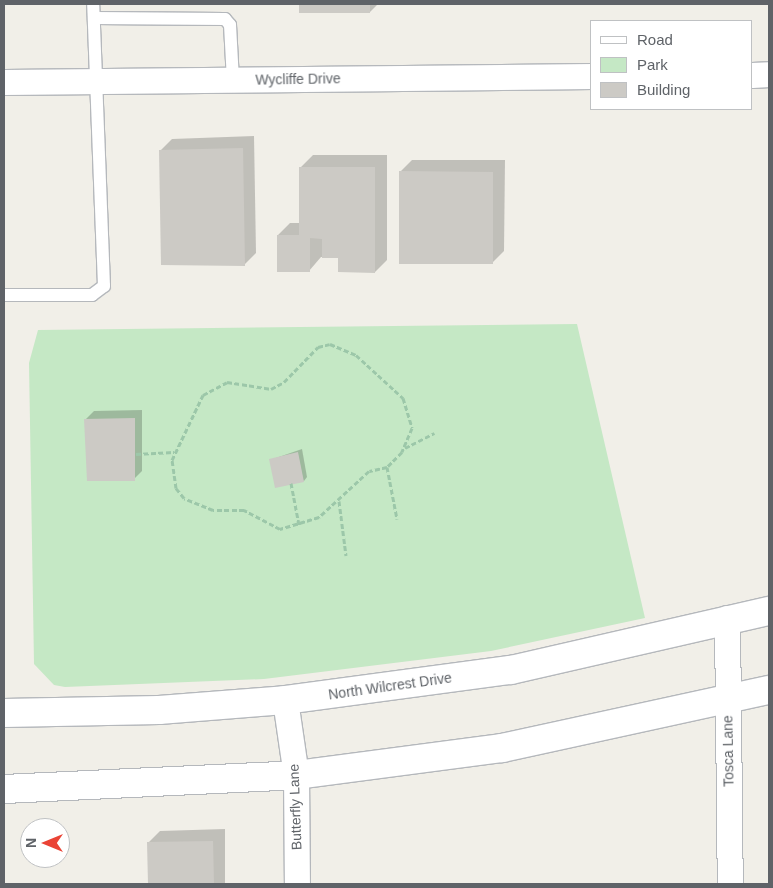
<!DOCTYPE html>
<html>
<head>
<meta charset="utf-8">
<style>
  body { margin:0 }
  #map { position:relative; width:773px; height:888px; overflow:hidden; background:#f1efe8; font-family:Helvetica,sans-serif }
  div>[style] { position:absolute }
  .green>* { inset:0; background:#c5e8c5 }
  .shadow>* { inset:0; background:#0003 }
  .building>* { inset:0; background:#cccac5 }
  .path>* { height:3px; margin-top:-1.5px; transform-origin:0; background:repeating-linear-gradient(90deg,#9cc7a9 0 5px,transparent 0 7.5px) }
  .roads { filter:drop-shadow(1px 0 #b5b8bc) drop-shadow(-1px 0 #b5b8bc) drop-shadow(0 1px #b5b8bc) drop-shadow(0 -1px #b5b8bc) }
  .lane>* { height:12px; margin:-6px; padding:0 6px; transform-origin:6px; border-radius:6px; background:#fff }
  .street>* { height:25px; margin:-12.5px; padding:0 12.5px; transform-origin:12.5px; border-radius:12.5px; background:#fff }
  .secondary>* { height:28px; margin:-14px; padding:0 14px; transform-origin:14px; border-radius:14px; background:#fff }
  span { translate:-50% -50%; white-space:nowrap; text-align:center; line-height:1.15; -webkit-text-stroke:4.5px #fff; paint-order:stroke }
  .street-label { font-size:14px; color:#5f6368 }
  .frame { position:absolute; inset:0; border:5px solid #5f6368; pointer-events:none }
  .legend { position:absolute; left:590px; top:20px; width:162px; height:90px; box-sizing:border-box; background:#fff; border:1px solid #bfc1c3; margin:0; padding:6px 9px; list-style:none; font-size:15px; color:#5f6368 }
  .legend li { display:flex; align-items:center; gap:10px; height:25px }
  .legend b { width:25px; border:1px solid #bfc1c3 }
  .north { position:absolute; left:20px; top:818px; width:50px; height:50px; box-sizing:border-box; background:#fff; border:1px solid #bfc1c3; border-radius:50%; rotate:270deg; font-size:14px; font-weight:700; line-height:20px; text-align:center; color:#5f6368 }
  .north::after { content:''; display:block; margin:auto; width:18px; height:22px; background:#ea4335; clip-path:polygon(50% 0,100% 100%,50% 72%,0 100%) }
</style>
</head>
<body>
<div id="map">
  <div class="green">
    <div style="clip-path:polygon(577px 324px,645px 618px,491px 651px,264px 679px,65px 687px,54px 685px,34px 664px,29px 363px,38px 330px)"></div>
  </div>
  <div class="shadow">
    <div style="clip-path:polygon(301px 4px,378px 4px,370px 12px,301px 12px)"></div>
    <div style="clip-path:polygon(254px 136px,256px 253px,244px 265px,160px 151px,172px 139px)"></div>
    <div style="clip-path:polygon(313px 155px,387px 155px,387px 260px,375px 272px,339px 257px,321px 257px,309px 271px,278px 235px,290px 223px,300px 223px,301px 167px)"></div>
    <div style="clip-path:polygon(412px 160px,505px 160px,504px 251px,492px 263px,400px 172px)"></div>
    <div style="clip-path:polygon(142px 410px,142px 471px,134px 479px,86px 419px,94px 411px)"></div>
    <div style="clip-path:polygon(302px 449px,307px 477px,304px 481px,270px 460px)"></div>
    <div style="clip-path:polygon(225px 829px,225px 884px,149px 884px,148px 843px,160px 831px)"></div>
  </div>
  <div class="building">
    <div style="clip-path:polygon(299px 4px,370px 4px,370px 13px,299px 13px)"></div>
    <div style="clip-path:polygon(243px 148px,245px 266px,161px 265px,159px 150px)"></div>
    <div style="clip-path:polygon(299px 167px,375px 167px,375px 273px,338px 272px,338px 258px,322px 258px,322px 239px,310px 238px,310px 272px,277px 272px,277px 235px,299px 235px)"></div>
    <div style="clip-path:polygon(399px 171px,493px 172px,493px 264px,399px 264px)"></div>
    <div style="clip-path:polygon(135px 418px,135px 481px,87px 481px,84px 419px)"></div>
    <div style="clip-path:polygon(298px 452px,304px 482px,275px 488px,269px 459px)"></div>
    <div style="clip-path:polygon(213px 841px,214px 884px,148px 884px,147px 842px)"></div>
  </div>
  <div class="path">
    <div style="left:330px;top:344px;width:28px;rotate:23deg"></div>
    <div style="left:356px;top:355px;width:64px;rotate:42.5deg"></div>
    <div style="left:403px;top:398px;width:31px;rotate:73deg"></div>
    <div style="left:412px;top:428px;width:26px;rotate:113deg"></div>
    <div style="left:402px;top:452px;width:21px;rotate:135deg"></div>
    <div style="left:387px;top:467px;width:18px;rotate:167deg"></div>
    <div style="left:369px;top:471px;width:68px;rotate:137.4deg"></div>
    <div style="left:319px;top:517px;width:41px;rotate:162.9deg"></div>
    <div style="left:280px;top:529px;width:41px;rotate:-152.2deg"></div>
    <div style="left:244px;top:510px;width:31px;rotate:180deg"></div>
    <div style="left:213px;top:510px;width:31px;rotate:-158deg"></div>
    <div style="left:184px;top:498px;width:13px;rotate:-129deg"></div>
    <div style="left:176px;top:488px;width:28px;rotate:-98deg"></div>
    <div style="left:172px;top:460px;width:72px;rotate:-64.5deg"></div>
    <div style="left:203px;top:395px;width:27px;rotate:-28deg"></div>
    <div style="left:227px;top:382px;width:45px;rotate:9deg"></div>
    <div style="left:271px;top:389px;width:15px;rotate:-28deg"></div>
    <div style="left:284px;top:382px;width:49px;rotate:-45.8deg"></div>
    <div style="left:318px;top:347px;width:12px;rotate:-14deg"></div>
    <div style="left:405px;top:448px;width:33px;rotate:-27deg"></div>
    <div style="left:136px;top:454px;width:38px;rotate:-3deg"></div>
    <div style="left:387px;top:467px;width:53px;rotate:79.1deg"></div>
    <div style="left:291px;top:483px;width:43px;rotate:79.2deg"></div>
    <div style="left:339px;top:501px;width:55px;rotate:82.7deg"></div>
  </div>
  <div class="roads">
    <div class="lane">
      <div style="left:94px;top:18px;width:131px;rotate:0.4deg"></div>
      <div style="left:225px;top:19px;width:8px;rotate:50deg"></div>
      <div style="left:230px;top:25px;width:55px;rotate:86.9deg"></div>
      <div style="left:4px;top:295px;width:88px"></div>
      <div style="left:92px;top:295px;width:15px;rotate:-37deg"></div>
      <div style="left:104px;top:286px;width:282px;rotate:-92.2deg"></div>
    </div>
    <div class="street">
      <div style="left:752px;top:75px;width:17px;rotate:-3deg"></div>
      <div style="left:4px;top:82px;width:588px;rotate:-0.58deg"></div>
      <div style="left:727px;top:618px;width:266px;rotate:89.4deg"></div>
      <div style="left:285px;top:700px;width:76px;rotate:81.7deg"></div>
      <div style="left:296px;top:775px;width:109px;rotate:89.5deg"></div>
    </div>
    <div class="secondary">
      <div style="left:4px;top:713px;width:155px;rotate:-1.1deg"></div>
      <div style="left:159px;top:710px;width:126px;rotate:-4.5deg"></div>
      <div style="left:285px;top:700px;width:228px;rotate:-7.6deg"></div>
      <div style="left:511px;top:670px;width:265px;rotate:-12.9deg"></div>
      <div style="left:4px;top:789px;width:292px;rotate:-2.7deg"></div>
      <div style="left:296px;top:775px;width:208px;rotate:-7.5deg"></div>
      <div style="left:502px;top:748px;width:273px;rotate:-12.3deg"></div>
    </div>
  </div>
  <div class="street-label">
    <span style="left:298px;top:79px;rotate:-1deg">Wycliffe Drive</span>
    <span style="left:390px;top:686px;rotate:-8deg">North Wilcrest Drive</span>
    <span style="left:728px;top:751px;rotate:-91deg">Tosca Lane</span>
    <span style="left:295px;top:807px;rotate:-92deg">Butterfly Lane</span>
  </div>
  <div class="frame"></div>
  <ul class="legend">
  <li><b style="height:6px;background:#fff"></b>Road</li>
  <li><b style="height:14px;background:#c5e8c5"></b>Park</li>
  <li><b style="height:14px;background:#cccac5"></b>Building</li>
  </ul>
  <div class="north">N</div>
</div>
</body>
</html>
